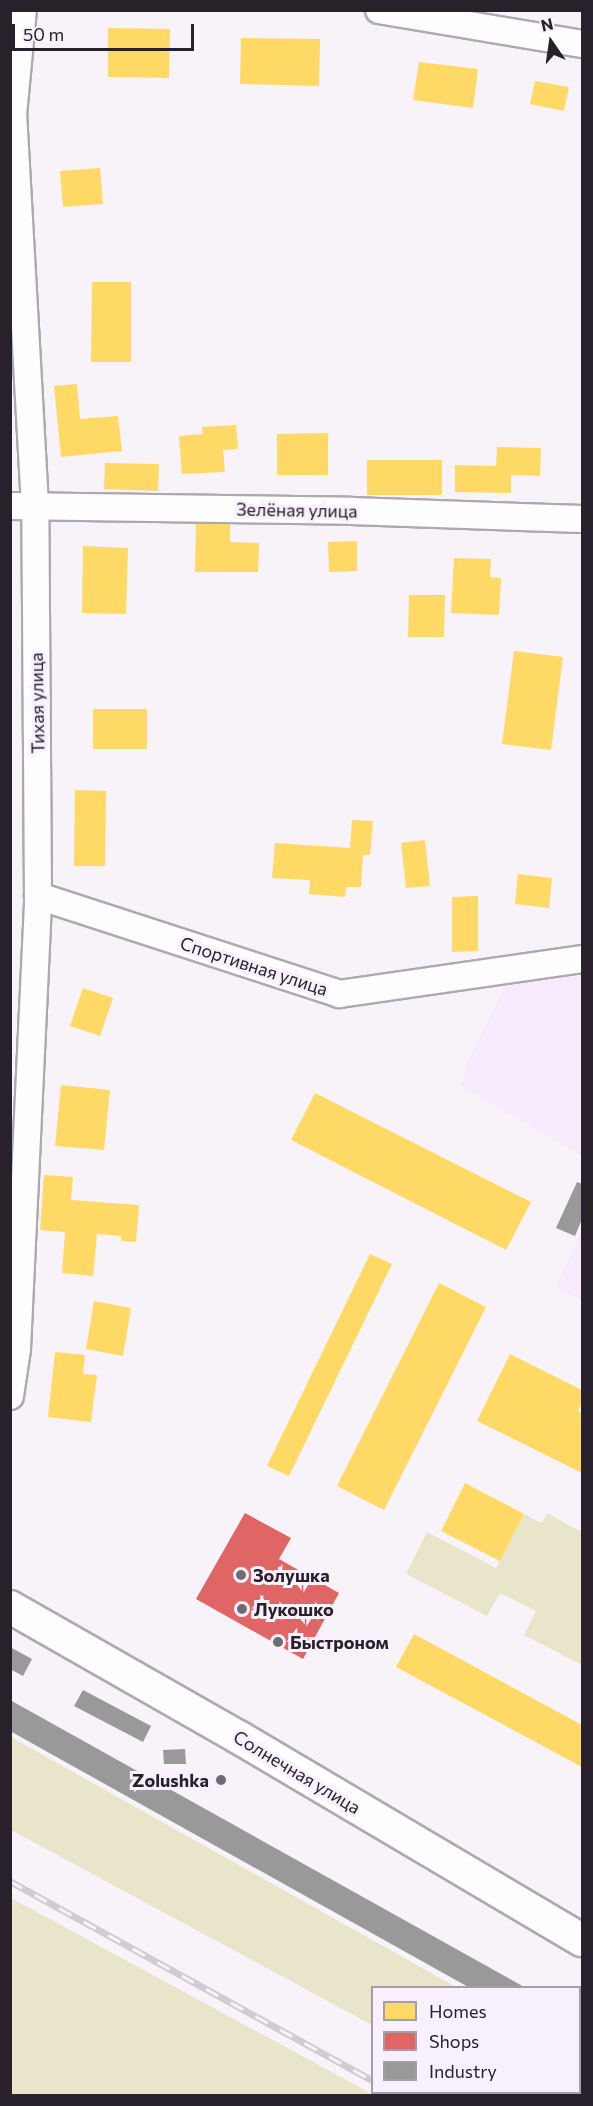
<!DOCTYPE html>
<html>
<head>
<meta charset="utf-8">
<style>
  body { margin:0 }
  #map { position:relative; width:593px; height:2106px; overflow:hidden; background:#f7f3f9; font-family:Commissioner,sans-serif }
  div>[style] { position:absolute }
  .built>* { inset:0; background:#f7eafc }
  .green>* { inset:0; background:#e9e5ca }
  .homes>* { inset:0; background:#ffd966 }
  .shops>* { inset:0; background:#e06666 }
  .industry>* { inset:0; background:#999 }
  .roads { filter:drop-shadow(2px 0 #aea9b0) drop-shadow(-2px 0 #aea9b0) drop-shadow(0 2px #aea9b0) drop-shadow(0 -2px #aea9b0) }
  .minor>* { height:26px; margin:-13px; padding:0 13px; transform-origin:13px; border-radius:13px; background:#fefdfe }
  .tertiary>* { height:32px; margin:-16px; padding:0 16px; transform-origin:16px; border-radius:16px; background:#fefdfe }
  .rail>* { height:7px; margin-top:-3.5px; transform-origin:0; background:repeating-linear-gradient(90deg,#f8f0fc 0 14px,#cecdcf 0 28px); box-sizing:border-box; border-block:2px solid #cecdcf }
  .dots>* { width:16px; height:16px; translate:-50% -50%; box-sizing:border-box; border:3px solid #f8f0fc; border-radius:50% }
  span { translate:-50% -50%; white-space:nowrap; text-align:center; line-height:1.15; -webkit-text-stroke:6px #f8f0fc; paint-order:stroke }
  .street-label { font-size:18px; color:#28212b }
  .poi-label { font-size:18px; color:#28212b; font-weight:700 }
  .left { translate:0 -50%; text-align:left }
  .right { translate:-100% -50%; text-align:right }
  .frame { position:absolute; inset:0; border:12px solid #28212b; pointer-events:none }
  .legend { position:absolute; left:371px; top:1986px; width:210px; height:108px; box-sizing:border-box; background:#f8f0fc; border:2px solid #a59da8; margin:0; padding:8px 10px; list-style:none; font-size:18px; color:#28212b }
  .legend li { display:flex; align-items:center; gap:12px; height:30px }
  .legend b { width:30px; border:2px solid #a59da8 }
  .north { position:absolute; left:521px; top:12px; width:60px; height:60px; -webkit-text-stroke:4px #f8f0fc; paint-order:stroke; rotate:347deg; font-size:16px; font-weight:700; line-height:24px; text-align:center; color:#28212b }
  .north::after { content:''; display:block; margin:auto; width:21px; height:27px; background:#28212b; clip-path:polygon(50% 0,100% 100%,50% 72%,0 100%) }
  .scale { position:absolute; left:12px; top:24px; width:182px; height:27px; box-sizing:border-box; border:3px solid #28212b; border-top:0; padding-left:8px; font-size:18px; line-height:21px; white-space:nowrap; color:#28212b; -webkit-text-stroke:4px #f8f0fc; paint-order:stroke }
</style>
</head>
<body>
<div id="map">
  <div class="built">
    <div style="clip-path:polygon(582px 975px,582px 1156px,461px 1086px,469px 1058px,506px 986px)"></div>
    <div style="clip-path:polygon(582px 1229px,582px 1301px,556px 1288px)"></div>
  </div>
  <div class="green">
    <div style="clip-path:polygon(547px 1513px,582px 1532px,582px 1665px,524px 1635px,536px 1611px,500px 1593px,487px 1616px,406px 1574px,427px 1532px,496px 1568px,524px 1514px,542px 1523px)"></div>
    <div style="clip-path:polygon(11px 1737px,456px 1987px,372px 1988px,372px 2025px,11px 1830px)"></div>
    <div style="clip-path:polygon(10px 1898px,11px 1898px,374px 2095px,11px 2095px)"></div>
  </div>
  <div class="homes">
    <div style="clip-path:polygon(108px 28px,170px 29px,169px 78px,108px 77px)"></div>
    <div style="clip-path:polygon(241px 38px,320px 39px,319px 86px,240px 84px)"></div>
    <div style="clip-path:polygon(419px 62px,478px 69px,473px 108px,413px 100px)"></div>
    <div style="clip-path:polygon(535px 81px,569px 87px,564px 111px,530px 104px)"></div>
    <div style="clip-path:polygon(100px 168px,103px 204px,63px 207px,60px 171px)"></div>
    <div style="clip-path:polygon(92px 282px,131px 282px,131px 362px,91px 362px)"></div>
    <div style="clip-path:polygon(77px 384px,80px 419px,118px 416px,122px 451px,61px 457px,54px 386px)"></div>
    <div style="clip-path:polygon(236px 425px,238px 449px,223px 450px,225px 472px,182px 474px,179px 436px,203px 434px,202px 427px)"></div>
    <div style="clip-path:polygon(328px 433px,328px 475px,277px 475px,277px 434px)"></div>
    <div style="clip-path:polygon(497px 447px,541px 448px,540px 476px,511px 475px,511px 493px,455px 492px,455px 465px,496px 466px)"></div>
    <div style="clip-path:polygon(367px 460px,442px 460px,442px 495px,367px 495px)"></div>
    <div style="clip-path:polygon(105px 463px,159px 464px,158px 491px,104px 489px)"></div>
    <div style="clip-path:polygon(196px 521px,230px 522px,230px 542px,259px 543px,258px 572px,195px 572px)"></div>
    <div style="clip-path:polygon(357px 541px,357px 571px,329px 572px,328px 542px)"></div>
    <div style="clip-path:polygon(83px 546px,128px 548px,126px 614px,82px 613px)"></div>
    <div style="clip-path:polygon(454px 558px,491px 559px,490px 577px,501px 578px,499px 615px,451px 613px)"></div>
    <div style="clip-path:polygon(409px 595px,445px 595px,444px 637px,408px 637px)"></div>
    <div style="clip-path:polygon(514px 651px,563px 657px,551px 750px,502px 744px)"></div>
    <div style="clip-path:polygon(93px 709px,147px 709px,147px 749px,93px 749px)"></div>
    <div style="clip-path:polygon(75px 790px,106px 791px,105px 866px,74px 866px)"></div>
    <div style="clip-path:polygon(352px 820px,373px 821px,370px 855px,363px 855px,361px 887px,346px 887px,345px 897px,309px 894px,310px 880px,272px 878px,275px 843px,350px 848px)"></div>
    <div style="clip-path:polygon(425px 840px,430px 886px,406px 888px,401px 843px)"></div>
    <div style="clip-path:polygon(518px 874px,552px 878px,549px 908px,515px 904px)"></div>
    <div style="clip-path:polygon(478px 896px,478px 951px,452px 952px,452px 897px)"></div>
    <div style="clip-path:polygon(83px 988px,113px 998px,100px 1036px,70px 1026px)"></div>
    <div style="clip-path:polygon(61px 1085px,110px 1090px,104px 1150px,55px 1146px)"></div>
    <div style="clip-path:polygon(315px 1093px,531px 1202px,506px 1250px,291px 1140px)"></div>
    <div style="clip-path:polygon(44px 1175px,73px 1177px,71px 1200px,139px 1205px,136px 1242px,121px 1241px,121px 1236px,97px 1234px,93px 1276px,62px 1273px,65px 1232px,40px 1230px)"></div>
    <div style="clip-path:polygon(370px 1254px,392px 1264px,289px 1476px,267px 1466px)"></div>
    <div style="clip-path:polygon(439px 1283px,486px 1307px,384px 1510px,337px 1486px)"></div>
    <div style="clip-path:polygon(94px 1301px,131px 1308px,123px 1356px,86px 1349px)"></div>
    <div style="clip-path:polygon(55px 1352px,85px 1355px,83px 1374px,97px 1375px,91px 1422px,48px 1417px)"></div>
    <div style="clip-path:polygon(510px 1354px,582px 1390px,582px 1402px,578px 1411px,582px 1414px,582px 1473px,477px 1421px)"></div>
    <div style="clip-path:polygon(465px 1483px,524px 1514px,500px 1561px,441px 1531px)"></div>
    <div style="clip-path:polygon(414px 1634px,582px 1725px,582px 1767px,396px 1667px)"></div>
  </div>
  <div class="shops">
    <div style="clip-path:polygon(245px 1513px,291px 1538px,279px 1559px,339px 1593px,303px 1659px,196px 1599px)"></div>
  </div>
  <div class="industry">
    <div style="clip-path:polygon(577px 1182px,582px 1184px,582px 1219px,575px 1236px,556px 1228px)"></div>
    <div style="clip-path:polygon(10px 1647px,32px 1659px,23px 1676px,10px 1669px)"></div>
    <div style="clip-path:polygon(83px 1690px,151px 1726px,143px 1742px,74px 1706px)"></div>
    <div style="clip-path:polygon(10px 1700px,526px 1988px,470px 1988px,10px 1731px)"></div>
    <div style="clip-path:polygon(185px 1749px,186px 1764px,164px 1764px,163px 1750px)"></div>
    <div style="clip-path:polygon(580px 2017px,582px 2019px,582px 2051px,580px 2049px)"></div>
  </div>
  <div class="roads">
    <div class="minor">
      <div style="left:379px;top:10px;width:206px;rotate:9.5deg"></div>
      <div style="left:10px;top:506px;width:341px;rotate:0.8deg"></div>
      <div style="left:351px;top:511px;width:231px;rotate:2deg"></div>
      <div style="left:38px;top:896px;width:317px;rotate:18deg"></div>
      <div style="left:339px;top:994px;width:246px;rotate:-8.2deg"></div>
      <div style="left:10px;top:1396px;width:48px;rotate:-81.5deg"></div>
      <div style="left:17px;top:1349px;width:453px;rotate:-87.3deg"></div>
      <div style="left:38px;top:896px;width:390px;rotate:-90.4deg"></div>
      <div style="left:35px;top:506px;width:392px;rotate:-93.2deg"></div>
      <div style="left:13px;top:115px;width:105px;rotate:-84.6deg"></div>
    </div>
    <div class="tertiary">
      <div style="left:10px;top:1607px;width:265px;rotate:29.7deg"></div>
      <div style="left:240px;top:1738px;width:397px;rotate:30.6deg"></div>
    </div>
  </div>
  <div class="rail">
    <div style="left:10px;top:1881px;width:413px;rotate:28.8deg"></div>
    <div style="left:396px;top:2092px;width:7px;rotate:34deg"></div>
  </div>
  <div class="dots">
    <div style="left:241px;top:1575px;background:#706a73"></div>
    <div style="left:242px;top:1609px;background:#706a73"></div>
    <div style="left:278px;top:1642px;background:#706a73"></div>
    <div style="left:221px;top:1780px;background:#706a73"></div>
  </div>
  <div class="street-label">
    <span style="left:297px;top:510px;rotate:1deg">Зелёная улица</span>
    <span style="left:37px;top:703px;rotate:-91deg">Тихая улица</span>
    <span style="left:254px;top:966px;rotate:18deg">Спортивная улица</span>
    <span style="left:297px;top:1772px;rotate:31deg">Солнечная улица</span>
  </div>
  <div class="poi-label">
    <span class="left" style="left:253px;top:1575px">Золушка</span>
    <span class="left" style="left:254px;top:1609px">Лукошко</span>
    <span class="left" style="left:290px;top:1642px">Быстроном</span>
    <span class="right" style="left:209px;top:1780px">Zolushka</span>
  </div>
  <div class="frame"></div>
  <ul class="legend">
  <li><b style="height:16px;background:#ffd966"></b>Homes</li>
  <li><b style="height:16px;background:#e06666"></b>Shops</li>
  <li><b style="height:16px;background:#999"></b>Industry</li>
  </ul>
  <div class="north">N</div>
  <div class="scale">50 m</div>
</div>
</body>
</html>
